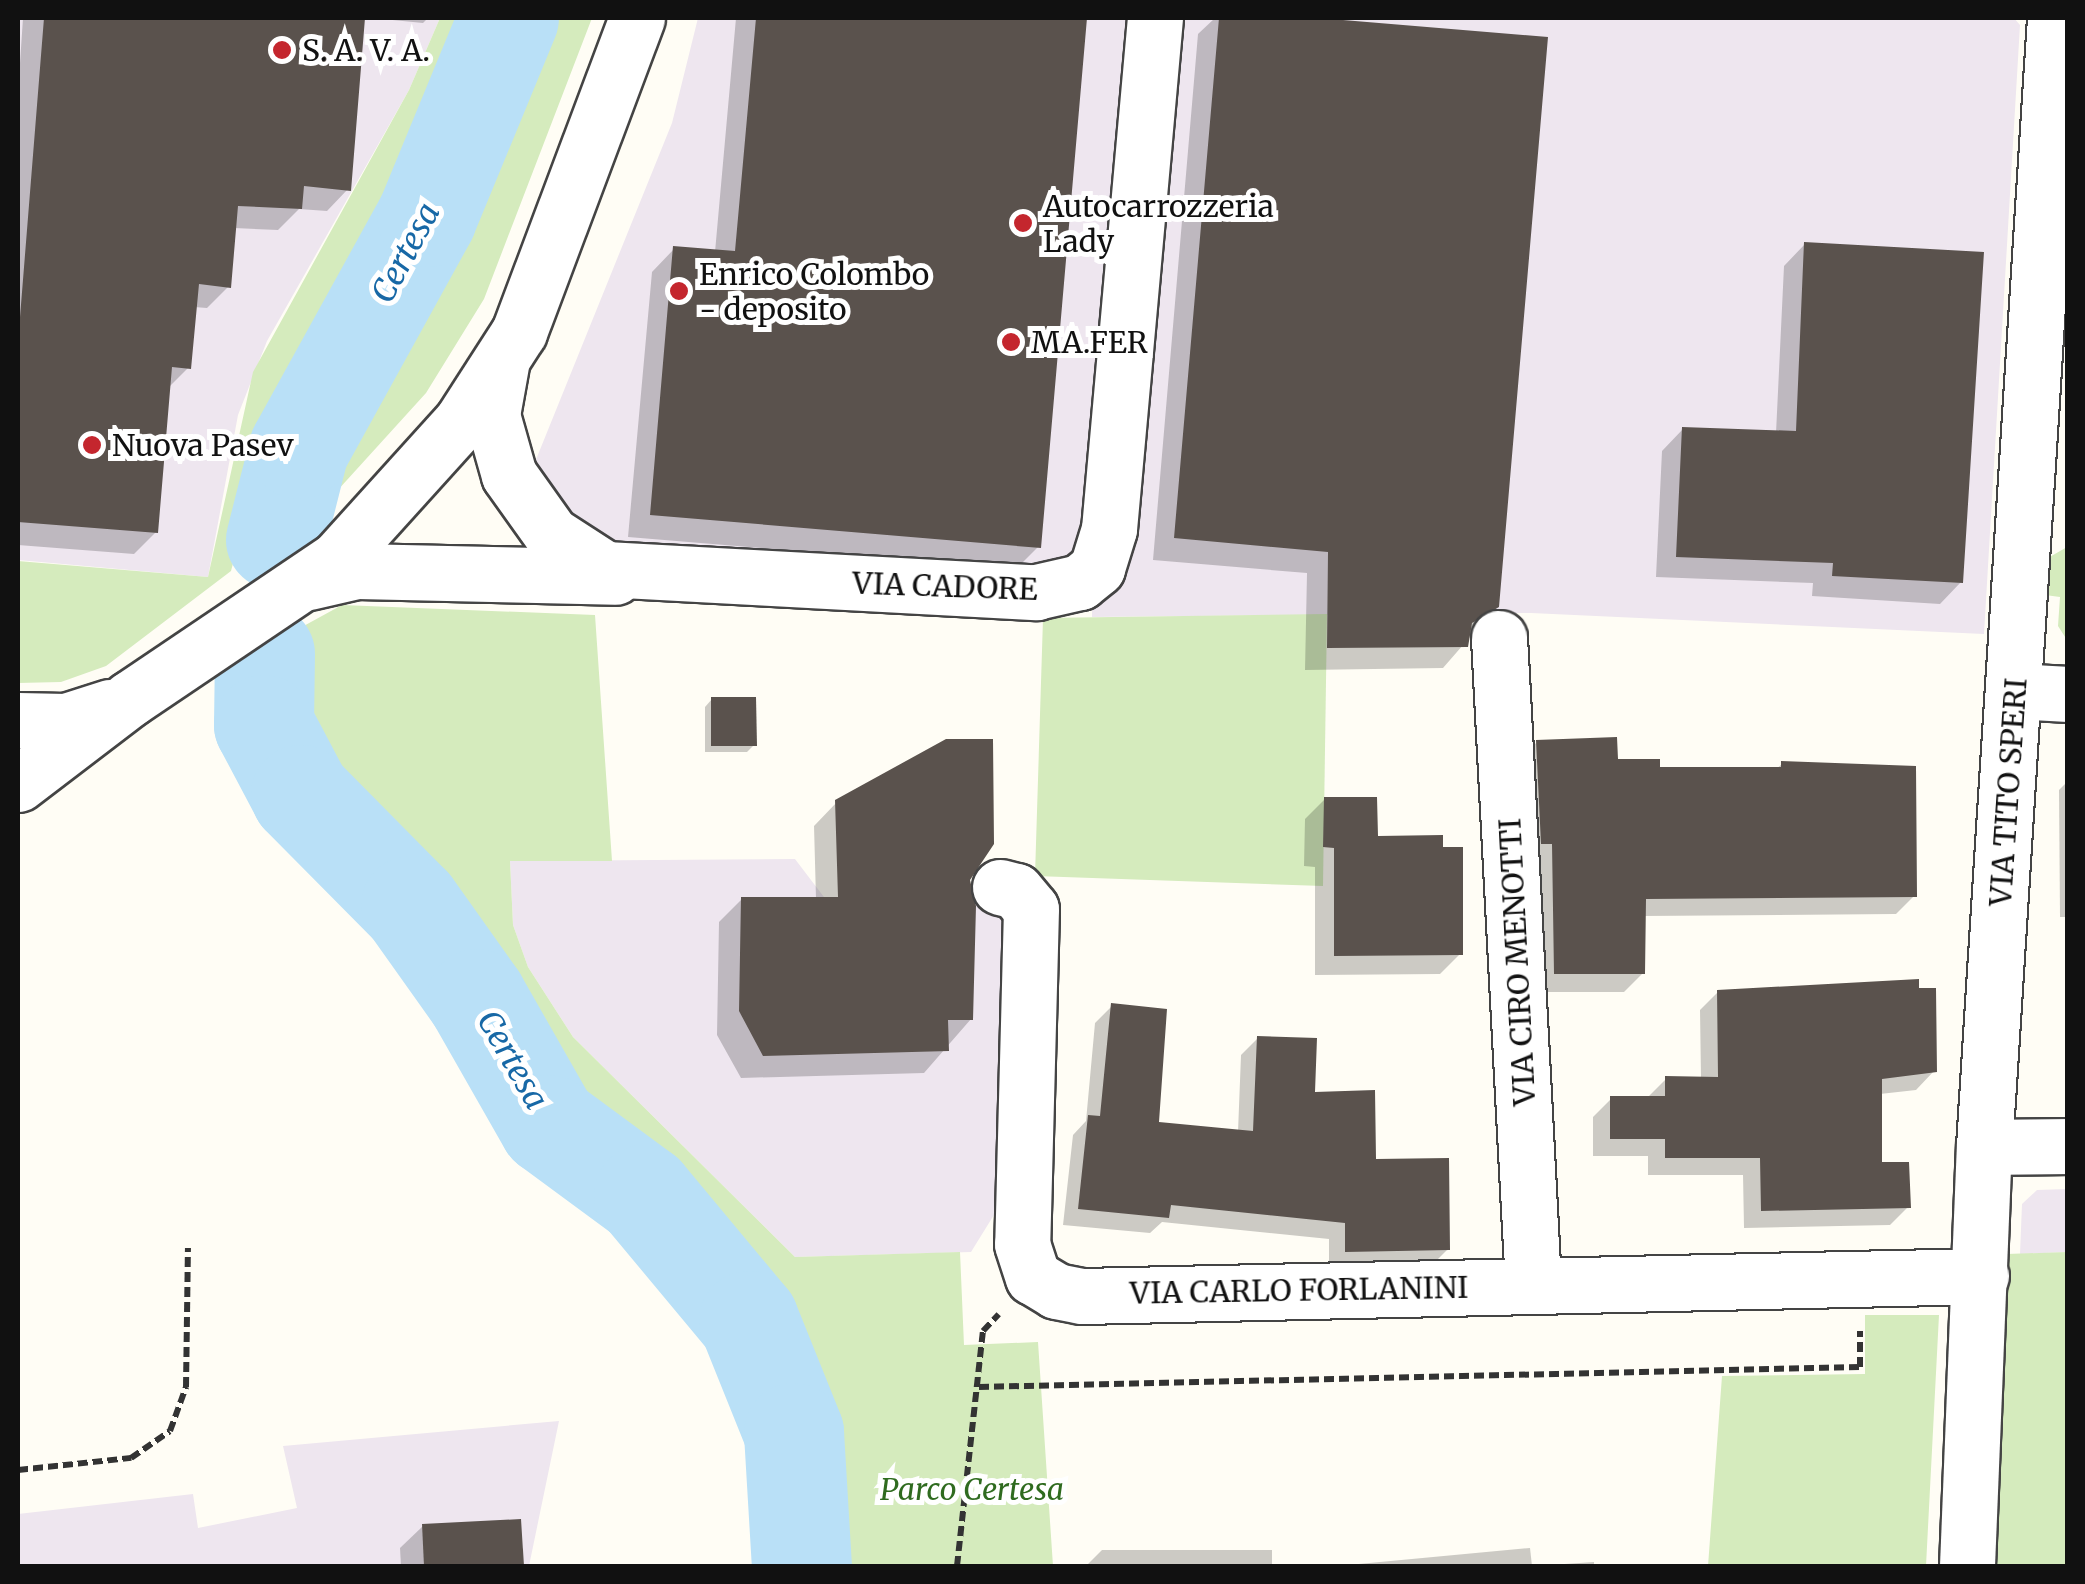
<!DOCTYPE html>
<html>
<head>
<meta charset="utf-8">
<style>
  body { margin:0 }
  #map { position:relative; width:2085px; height:1584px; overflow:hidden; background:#fffdf5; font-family:Merriweather,serif }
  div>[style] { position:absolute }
  .industrial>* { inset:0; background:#eee6ef }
  .green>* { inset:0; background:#d5ebbd }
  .shadow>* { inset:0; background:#0003 }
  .river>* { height:100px; margin:-50px; padding:0 50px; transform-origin:50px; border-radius:50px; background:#b9e0f7 }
  .building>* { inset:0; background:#5a524d }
  .path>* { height:6px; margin-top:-3px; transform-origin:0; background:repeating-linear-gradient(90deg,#333 0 10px,transparent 0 15px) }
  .roads { filter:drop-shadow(2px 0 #444) drop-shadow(-2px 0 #444) drop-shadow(0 2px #444) drop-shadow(0 -2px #444) }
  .minor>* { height:55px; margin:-27.5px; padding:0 27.5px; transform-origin:27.5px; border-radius:27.5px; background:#fff }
  .dots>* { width:28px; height:28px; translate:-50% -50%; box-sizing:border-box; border:5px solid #fff; border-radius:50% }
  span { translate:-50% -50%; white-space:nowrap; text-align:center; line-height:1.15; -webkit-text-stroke:10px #fff; paint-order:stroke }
  .poi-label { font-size:30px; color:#111 }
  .left { translate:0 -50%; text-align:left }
  .street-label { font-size:30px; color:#111 }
  .park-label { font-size:30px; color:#2f6b1f; font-style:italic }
  .water-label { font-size:32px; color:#1768a6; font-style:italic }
  .frame { position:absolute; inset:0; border:20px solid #111; pointer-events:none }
</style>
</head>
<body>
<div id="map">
  <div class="industrial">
    <div style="clip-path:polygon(18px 18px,440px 18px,409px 90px,267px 341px,238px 415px,208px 577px,18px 560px)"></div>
    <div style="clip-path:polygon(698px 18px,1129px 18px,1083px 536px,1078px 550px,1058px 566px,628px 545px,596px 534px,570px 515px,533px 467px,672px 123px)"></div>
    <div style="clip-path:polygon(1180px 18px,2014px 18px,2020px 25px,1984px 634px,1531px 613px,1092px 617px,1092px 607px,1114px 589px,1130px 562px,1135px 542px)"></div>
    <div style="clip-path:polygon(795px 859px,830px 905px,988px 901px,1010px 914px,997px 1210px,971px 1252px,795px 1257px,573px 1037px,528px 967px,513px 925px,510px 861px)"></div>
    <div style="clip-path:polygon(2067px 1189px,2067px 1252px,2020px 1254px,2022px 1204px,2037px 1190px)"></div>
    <div style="clip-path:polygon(559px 1421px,529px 1566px,18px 1566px,18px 1514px,193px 1494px,198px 1528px,297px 1508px,283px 1446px)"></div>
  </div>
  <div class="green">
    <div style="clip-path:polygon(440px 18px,481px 18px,446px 121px,397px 231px,265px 441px,231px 571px,106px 666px,61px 682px,18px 683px,18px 561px,208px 577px,253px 372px,409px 90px)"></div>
    <div style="clip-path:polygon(533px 18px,592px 18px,484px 299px,426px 393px,317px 513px,328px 455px,476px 175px)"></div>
    <div style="clip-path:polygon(2067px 532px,2067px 640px,2058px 626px,2060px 597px,2045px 595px,2048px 558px,2067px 547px)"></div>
    <div style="clip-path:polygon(342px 605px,595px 615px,612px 861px,510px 861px,513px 925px,528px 967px,573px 1037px,795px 1257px,960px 1252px,964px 1345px,1038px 1342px,1053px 1566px,832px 1566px,835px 1526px,829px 1485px,788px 1369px,745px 1289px,655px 1172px,538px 1058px,312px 750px,299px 685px,300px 628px)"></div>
    <div style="clip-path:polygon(1327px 614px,1323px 886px,1035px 876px,1043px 618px)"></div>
    <div style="clip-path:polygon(2067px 1252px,2067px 1566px,1990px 1566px,2007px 1254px)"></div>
    <div style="clip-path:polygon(1865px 1315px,1939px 1315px,1926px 1566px,1708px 1566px,1722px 1376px,1865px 1374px)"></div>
  </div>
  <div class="shadow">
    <div style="clip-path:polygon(23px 18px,362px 18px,348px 189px,327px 211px,299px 209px,278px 230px,234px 228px,229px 286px,207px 308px,194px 307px,188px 368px,168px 388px,156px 532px,134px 554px,18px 545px,18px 93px)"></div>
    <div style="clip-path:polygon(372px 18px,428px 18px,423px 23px)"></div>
    <div style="clip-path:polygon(736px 18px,1085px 18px,1038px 547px,1016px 569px,628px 537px,652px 272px,674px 249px,715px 252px)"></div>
    <div style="clip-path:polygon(1215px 18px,1546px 39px,1497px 606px,1443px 668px,1305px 670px,1307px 573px,1153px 560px,1198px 34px)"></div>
    <div style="clip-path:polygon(1805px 244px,1961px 582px,1940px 604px,1812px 596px,1813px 583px,1656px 577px,1662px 451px,1683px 429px,1776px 433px,1784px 266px)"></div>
    <div style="clip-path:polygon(712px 699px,754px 745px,747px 752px,705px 752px,705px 707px)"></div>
    <div style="clip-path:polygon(1537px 742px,1658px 770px,1775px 770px,1782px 764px,1914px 896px,1896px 914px,1643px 916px,1643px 973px,1624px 992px,1536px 992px,1518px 761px)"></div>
    <div style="clip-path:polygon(2068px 781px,2068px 917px,2060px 917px,2059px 790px)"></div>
    <div style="clip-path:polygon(1325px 799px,1375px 839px,1460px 954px,1440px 974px,1315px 975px,1315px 867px,1304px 866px,1305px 819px)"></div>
    <div style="clip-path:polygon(837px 802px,967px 880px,971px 1019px,924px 1073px,741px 1078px,717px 1035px,719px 922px,742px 899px,816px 899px,814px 826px)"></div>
    <div style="clip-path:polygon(1718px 992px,1934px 1071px,1916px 1090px,1880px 1094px,1880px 1165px,1908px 1207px,1890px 1225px,1744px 1228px,1743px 1175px,1648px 1175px,1648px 1156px,1593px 1156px,1593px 1117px,1611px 1099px,1648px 1097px,1666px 1079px,1701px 1079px,1700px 1010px)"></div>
    <div style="clip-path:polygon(1112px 1006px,1156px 1124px,1238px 1132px,1241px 1055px,1258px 1038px,1448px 1249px,1431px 1266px,1329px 1267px,1329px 1239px,1162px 1222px,1150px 1233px,1063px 1225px,1073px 1135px,1086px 1121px,1095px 1023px)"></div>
    <div style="clip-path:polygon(519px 1522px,521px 1566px,401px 1566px,400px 1548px,423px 1526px)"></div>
    <div style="clip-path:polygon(1530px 1548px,1532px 1566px,1346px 1566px,1348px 1565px)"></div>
    <div style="clip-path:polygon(1102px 1550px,1272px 1550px,1272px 1566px,1086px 1566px)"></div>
    <div style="clip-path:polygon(1594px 1562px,1594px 1566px,1535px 1566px)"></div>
  </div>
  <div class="river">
    <div style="left:276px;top:540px;width:94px;rotate:-75.8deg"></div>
    <div style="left:299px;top:449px;width:265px;rotate:-61.1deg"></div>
    <div style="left:427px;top:217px;width:215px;rotate:-67.6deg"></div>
    <div style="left:265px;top:654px;width:71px;rotate:90.8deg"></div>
    <div style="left:264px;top:725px;width:79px;rotate:62.1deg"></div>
    <div style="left:301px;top:795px;width:156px;rotate:45.3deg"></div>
    <div style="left:411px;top:906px;width:114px;rotate:54.6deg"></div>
    <div style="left:477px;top:999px;width:145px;rotate:60.3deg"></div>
    <div style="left:549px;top:1125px;width:118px;rotate:36.4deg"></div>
    <div style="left:644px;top:1195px;width:164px;rotate:50.2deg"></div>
    <div style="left:749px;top:1321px;width:121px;rotate:68.1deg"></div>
    <div style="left:794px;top:1433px;width:133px;rotate:86.6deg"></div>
  </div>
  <div class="building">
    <div style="clip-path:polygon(44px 18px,365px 18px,351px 191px,304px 186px,302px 209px,238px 206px,231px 288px,199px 284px,191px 369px,172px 367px,158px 533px,18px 522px,18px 342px)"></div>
    <div style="clip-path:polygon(756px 18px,1087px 18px,1041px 548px,650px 515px,673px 246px,735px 251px)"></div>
    <div style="clip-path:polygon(1219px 18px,1319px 18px,1548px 37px,1499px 607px,1472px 623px,1468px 647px,1327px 648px,1328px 552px,1174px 538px)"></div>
    <div style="clip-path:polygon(1804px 242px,1984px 252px,1963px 583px,1832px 576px,1833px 563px,1676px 557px,1682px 427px,1796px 431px)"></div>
    <div style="clip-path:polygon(711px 697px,756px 697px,757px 746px,711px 746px)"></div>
    <div style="clip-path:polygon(1617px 737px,1618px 759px,1660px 759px,1660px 767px,1781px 767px,1781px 761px,1916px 766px,1917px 897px,1646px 899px,1645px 974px,1554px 974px,1552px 844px,1541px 844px,1536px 740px)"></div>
    <div style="clip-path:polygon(946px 739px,993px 739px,994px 844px,970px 880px,976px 906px,973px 1020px,948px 1020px,949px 1051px,763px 1056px,739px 1011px,741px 897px,838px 897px,835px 800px)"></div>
    <div style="clip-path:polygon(1324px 797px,1377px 797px,1378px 836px,1443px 835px,1443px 847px,1463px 847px,1463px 955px,1334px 956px,1334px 848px,1323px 847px)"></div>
    <div style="clip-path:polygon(1919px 979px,1919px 988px,1936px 988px,1937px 1072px,1882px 1079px,1882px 1162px,1909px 1162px,1911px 1208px,1761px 1211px,1760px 1158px,1665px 1158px,1665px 1139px,1610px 1139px,1610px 1096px,1665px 1096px,1665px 1076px,1718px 1077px,1717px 990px)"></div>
    <div style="clip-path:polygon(1111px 1003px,1167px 1009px,1159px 1122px,1253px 1131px,1257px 1036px,1317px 1038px,1315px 1092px,1375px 1090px,1376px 1159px,1449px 1158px,1450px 1250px,1345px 1252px,1345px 1223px,1171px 1205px,1169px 1218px,1078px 1209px,1088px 1115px,1100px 1116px)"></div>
    <div style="clip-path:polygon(521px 1519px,524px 1566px,424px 1566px,422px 1524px)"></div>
  </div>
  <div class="path">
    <div style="left:979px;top:1387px;width:881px;rotate:-1.3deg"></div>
    <div style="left:1860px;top:1367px;width:36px;rotate:-90deg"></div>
    <div style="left:18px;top:1470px;width:114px;rotate:-6.1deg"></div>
    <div style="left:131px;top:1458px;width:47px;rotate:-34.7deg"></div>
    <div style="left:170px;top:1431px;width:47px;rotate:-70deg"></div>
    <div style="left:186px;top:1387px;width:139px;rotate:-89.2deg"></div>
    <div style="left:957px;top:1566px;width:236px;rotate:-83.7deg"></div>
    <div style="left:983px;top:1331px;width:23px;rotate:-47deg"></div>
  </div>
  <div class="roads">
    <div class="minor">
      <div style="left:501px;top:365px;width:51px;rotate:100.2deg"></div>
      <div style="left:492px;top:415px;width:62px;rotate:74.2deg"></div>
      <div style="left:509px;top:475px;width:72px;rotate:54.6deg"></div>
      <div style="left:551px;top:534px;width:64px;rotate:32.9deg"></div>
      <div style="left:605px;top:569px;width:432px;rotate:3.1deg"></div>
      <div style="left:1036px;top:592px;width:45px;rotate:-12.8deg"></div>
      <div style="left:1080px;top:582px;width:22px;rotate:-39deg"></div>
      <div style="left:1097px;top:568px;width:41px;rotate:-72.9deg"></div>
      <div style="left:1109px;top:529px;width:513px;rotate:-84.86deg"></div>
      <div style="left:309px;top:582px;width:49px;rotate:-12.9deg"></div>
      <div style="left:357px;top:571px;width:258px;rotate:1.3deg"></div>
      <div style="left:1499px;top:638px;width:648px;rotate:86.99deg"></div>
      <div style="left:2015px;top:691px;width:53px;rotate:3.2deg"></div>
      <div style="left:18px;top:720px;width:48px;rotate:1.2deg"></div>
      <div style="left:66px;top:721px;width:46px;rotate:-17.7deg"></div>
      <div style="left:18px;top:784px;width:142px;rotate:-37.3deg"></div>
      <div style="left:131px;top:698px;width:249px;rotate:-34deg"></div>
      <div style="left:337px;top:559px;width:185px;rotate:-47.9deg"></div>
      <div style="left:461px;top:422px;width:107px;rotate:-57.2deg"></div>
      <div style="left:519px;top:332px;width:335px;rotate:-69.4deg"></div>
      <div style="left:1000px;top:887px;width:16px;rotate:14deg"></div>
      <div style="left:1016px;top:891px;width:23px;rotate:50deg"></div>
      <div style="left:1031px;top:909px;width:335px;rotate:91.5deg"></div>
      <div style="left:1022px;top:1244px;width:35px;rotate:72deg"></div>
      <div style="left:1033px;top:1277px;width:27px;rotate:31deg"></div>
      <div style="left:1056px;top:1291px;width:26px;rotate:11deg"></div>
      <div style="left:1082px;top:1296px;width:899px;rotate:-1.27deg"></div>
      <div style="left:1984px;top:1147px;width:84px;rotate:-0.7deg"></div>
      <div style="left:1967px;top:1566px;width:419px;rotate:-87.7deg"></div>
      <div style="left:1984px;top:1147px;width:1131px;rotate:-86.4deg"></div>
    </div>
  </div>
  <div class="dots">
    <div style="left:282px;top:50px;background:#c4262e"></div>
    <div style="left:1023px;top:223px;background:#c4262e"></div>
    <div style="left:679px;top:291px;background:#c4262e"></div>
    <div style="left:1011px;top:342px;background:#c4262e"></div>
    <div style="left:92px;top:445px;background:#c4262e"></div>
  </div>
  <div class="poi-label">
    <span class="left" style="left:302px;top:50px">S. A. V. A.</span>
    <span class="left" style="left:1043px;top:223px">Autocarrozzeria<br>Lady</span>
    <span class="left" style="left:699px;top:291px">Enrico Colombo<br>- deposito</span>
    <span class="left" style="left:1031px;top:342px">MA.FER</span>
    <span class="left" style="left:112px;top:445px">Nuova Pasev</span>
  </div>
  <div class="street-label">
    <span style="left:945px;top:586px;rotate:2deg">VIA CADORE</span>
    <span style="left:2008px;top:792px;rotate:-86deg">VIA TITO SPERI</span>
    <span style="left:1517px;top:962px;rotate:-93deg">VIA CIRO MENOTTI</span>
    <span style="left:1299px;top:1290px;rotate:-1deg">VIA CARLO FORLANINI</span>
  </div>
  <div class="park-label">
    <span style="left:972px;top:1489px">Parco Certesa</span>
  </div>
  <div class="water-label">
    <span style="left:406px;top:253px;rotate:-62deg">Certesa</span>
    <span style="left:512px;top:1060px;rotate:60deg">Certesa</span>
  </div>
  <div class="frame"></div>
</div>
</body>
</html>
